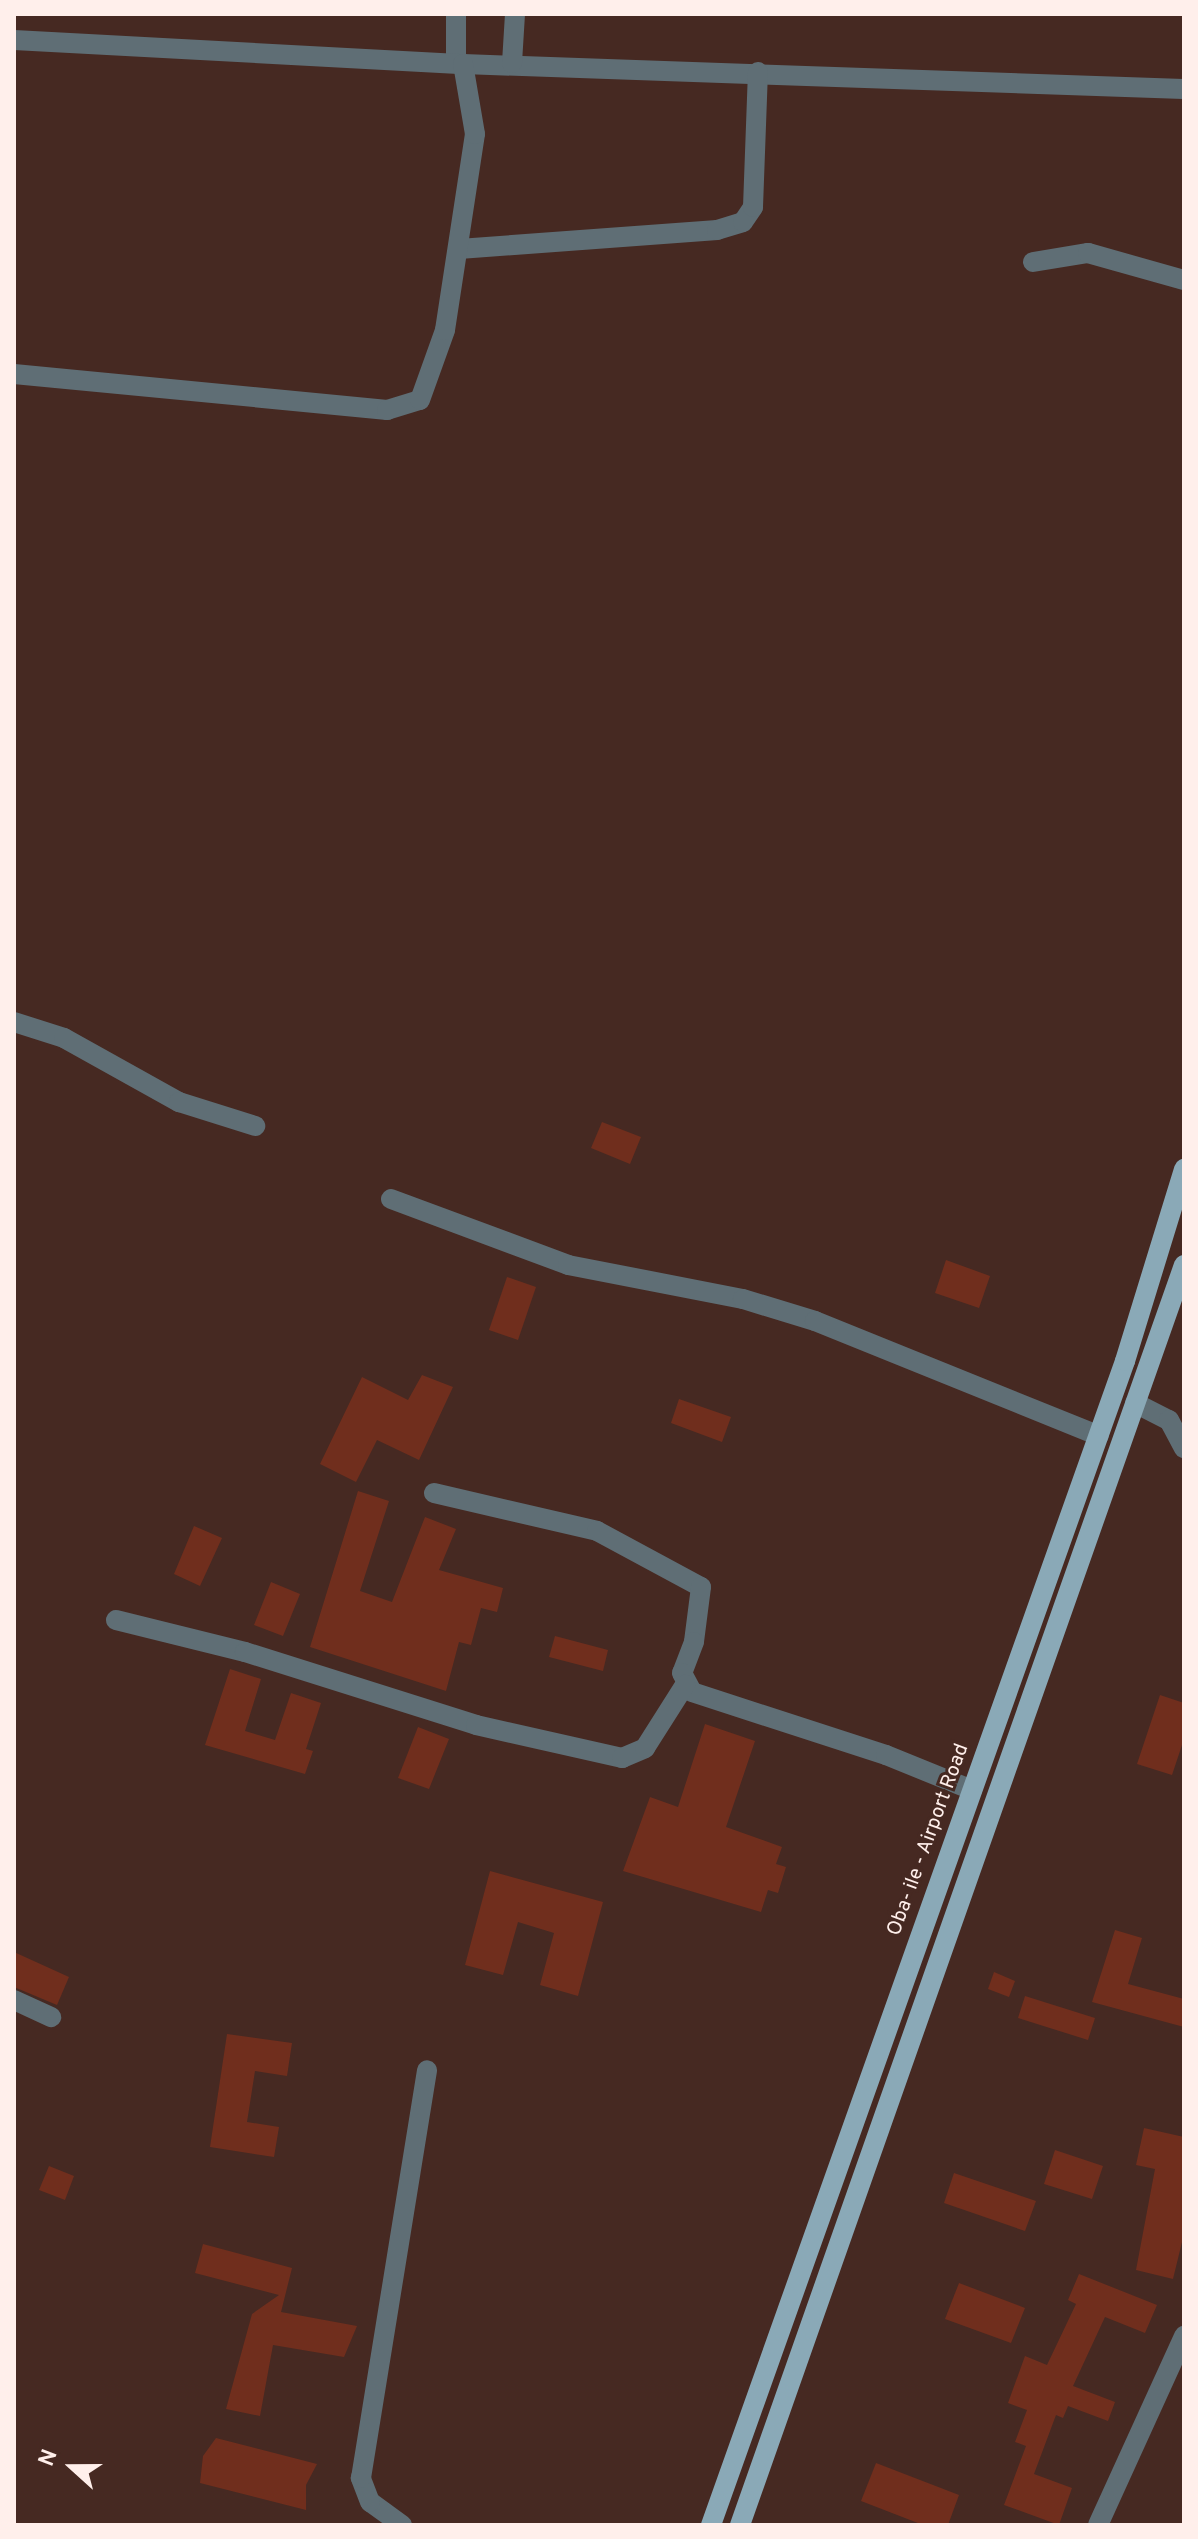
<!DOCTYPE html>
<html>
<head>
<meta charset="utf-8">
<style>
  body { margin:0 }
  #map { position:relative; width:1198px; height:2539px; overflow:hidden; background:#462922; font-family:Overpass,sans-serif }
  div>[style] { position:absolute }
  .building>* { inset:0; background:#702e1d }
  .minor>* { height:20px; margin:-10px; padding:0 10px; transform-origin:10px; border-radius:10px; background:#5f6e75 }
  .major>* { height:20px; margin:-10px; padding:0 10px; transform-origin:10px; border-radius:10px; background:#8aa9b7 }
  span { translate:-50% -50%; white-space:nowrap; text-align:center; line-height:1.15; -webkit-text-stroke:6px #462922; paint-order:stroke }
  .street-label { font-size:20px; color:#ffefeb }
  .frame { position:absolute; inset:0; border:16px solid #ffefeb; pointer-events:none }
  .north { position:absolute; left:32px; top:2427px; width:80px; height:80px; -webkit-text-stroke:6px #462922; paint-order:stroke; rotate:291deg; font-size:22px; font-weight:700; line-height:32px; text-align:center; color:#ffefeb }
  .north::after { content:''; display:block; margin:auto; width:28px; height:36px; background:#ffefeb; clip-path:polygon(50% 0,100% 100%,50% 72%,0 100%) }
</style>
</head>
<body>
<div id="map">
  <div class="building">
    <div style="clip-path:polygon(602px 1122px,641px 1137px,630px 1164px,591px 1148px)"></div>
    <div style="clip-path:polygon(946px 1260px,990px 1276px,979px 1308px,935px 1293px)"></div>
    <div style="clip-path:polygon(507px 1277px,536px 1287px,518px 1340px,489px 1330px)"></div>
    <div style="clip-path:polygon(422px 1375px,453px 1387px,419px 1460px,377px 1440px,356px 1482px,320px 1464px,362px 1377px,408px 1400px)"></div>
    <div style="clip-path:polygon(679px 1399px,731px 1417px,722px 1442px,671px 1423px)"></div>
    <div style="clip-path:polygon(358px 1491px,389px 1501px,360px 1591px,392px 1602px,425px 1517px,456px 1529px,439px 1570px,503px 1588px,497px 1612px,481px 1608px,471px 1645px,459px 1642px,446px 1691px,310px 1647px)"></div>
    <div style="clip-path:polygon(194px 1526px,222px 1538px,200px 1586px,174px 1574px)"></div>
    <div style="clip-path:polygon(271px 1582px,300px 1594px,283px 1636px,254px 1625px)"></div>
    <div style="clip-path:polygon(555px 1636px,608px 1650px,603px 1671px,549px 1657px)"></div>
    <div style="clip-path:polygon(230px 1669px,261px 1679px,245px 1731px,275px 1740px,291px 1693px,321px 1703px,306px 1749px,313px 1751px,305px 1774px,205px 1745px)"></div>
    <div style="clip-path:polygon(1160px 1695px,1184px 1703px,1184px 1739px,1172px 1775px,1137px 1764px)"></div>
    <div style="clip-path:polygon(705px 1724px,755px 1741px,726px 1827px,782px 1847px,776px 1864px,786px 1867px,778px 1893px,768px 1890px,761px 1912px,623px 1871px,650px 1797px,678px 1807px)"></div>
    <div style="clip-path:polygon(418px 1727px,449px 1739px,429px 1789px,398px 1778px)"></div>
    <div style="clip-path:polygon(490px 1871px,603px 1902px,578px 1996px,540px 1985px,554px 1933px,518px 1922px,503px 1975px,465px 1965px)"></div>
    <div style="clip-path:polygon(1115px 1930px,1142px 1938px,1128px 1984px,1184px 1999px,1184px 2027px,1092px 2002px)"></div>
    <div style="clip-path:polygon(14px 1952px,69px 1977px,57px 2005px,14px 1987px)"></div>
    <div style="clip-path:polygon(994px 1972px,1015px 1981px,1009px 1997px,988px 1989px)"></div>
    <div style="clip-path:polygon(1025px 1996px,1095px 2018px,1088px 2040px,1018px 2018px)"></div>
    <div style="clip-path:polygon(227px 2034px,292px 2043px,287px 2076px,255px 2071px,247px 2122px,279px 2127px,274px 2157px,210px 2147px)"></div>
    <div style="clip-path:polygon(1144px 2128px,1184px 2137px,1182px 2242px,1173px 2279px,1136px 2270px,1155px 2169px,1136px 2165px)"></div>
    <div style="clip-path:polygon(1055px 2150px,1103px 2166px,1092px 2199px,1044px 2184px)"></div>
    <div style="clip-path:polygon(49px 2166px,74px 2176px,65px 2200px,39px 2190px)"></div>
    <div style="clip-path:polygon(954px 2173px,1036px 2201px,1025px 2231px,944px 2203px)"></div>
    <div style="clip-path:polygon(203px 2244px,292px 2268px,281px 2312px,357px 2326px,344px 2357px,273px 2345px,260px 2416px,226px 2409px,252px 2314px,279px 2295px,195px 2273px)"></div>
    <div style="clip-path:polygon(1079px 2274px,1157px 2305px,1145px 2333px,1105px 2317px,1073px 2386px,1115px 2402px,1108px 2421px,1068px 2406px,1063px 2418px,1056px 2415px,1034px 2474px,1072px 2488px,1059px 2525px,1004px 2505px,1026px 2446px,1015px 2442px,1027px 2410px,1008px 2403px,1025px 2356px,1047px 2365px,1076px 2304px,1068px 2300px)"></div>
    <div style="clip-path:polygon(959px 2283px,1025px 2308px,1011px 2343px,945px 2319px)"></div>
    <div style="clip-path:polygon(216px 2438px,317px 2464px,306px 2485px,306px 2510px,200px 2483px,203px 2456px)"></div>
    <div style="clip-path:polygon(876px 2463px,959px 2495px,948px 2525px,923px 2525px,861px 2501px)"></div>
  </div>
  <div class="minor">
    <div style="left:456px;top:14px;width:49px;rotate:90deg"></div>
    <div style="left:14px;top:40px;width:450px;rotate:3.1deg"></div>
    <div style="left:463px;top:64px;width:721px;rotate:1.99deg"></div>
    <div style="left:512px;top:63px;width:49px;rotate:-86.5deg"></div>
    <div style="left:459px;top:249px;width:259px;rotate:-4.2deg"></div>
    <div style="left:717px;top:230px;width:27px;rotate:-17deg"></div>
    <div style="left:743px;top:222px;width:18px;rotate:-56deg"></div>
    <div style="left:753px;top:207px;width:135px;rotate:-87.9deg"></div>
    <div style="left:1033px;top:262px;width:56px;rotate:-9.3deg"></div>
    <div style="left:1088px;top:253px;width:100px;rotate:15.7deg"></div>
    <div style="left:14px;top:374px;width:375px;rotate:5.5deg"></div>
    <div style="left:387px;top:410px;width:34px;rotate:-17deg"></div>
    <div style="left:420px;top:400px;width:74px;rotate:-70.3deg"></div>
    <div style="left:445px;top:330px;width:198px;rotate:-81.3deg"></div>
    <div style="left:475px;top:134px;width:71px;rotate:-99.7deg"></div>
    <div style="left:14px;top:1022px;width:52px;rotate:17.7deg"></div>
    <div style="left:64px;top:1038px;width:132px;rotate:29.1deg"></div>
    <div style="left:179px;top:1102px;width:80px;rotate:17.5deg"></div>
    <div style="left:391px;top:1199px;width:189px;rotate:20.4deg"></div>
    <div style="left:568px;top:1265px;width:178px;rotate:11deg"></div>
    <div style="left:743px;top:1299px;width:75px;rotate:17deg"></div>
    <div style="left:815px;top:1321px;width:306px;rotate:22deg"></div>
    <div style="left:1135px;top:1403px;width:38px;rotate:27deg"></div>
    <div style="left:1169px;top:1420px;width:32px;rotate:62deg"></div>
    <div style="left:434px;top:1493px;width:167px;rotate:13.1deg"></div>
    <div style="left:597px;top:1531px;width:118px;rotate:28.3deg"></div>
    <div style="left:701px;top:1587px;width:55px;rotate:97.3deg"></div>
    <div style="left:694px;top:1642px;width:33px;rotate:111deg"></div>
    <div style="left:682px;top:1673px;width:21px;rotate:62deg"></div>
    <div style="left:692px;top:1692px;width:204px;rotate:18deg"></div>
    <div style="left:886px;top:1755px;width:93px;rotate:22.1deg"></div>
    <div style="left:116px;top:1620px;width:133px;rotate:13.9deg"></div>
    <div style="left:245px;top:1652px;width:242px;rotate:17.5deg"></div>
    <div style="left:476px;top:1725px;width:150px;rotate:12.7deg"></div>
    <div style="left:622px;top:1758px;width:25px;rotate:-23deg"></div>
    <div style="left:645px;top:1748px;width:75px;rotate:-57.6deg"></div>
    <div style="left:14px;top:2000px;width:41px;rotate:24.7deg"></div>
    <div style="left:402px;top:2525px;width:39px;rotate:-144deg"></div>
    <div style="left:370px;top:2502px;width:26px;rotate:-111deg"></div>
    <div style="left:361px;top:2478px;width:413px;rotate:-80.8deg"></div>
    <div style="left:1098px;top:2525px;width:208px;rotate:-65.5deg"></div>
  </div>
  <div class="major">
    <div style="left:711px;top:2525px;width:1235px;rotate:-70.42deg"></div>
    <div style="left:1125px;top:1361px;width:201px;rotate:-72.9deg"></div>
    <div style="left:740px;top:2525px;width:1336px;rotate:-70.59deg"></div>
  </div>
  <div class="street-label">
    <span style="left:929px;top:1840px;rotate:-70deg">Oba- ile - Airport Road</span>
  </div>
  <div class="frame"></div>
  <div class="north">N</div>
</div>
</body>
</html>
